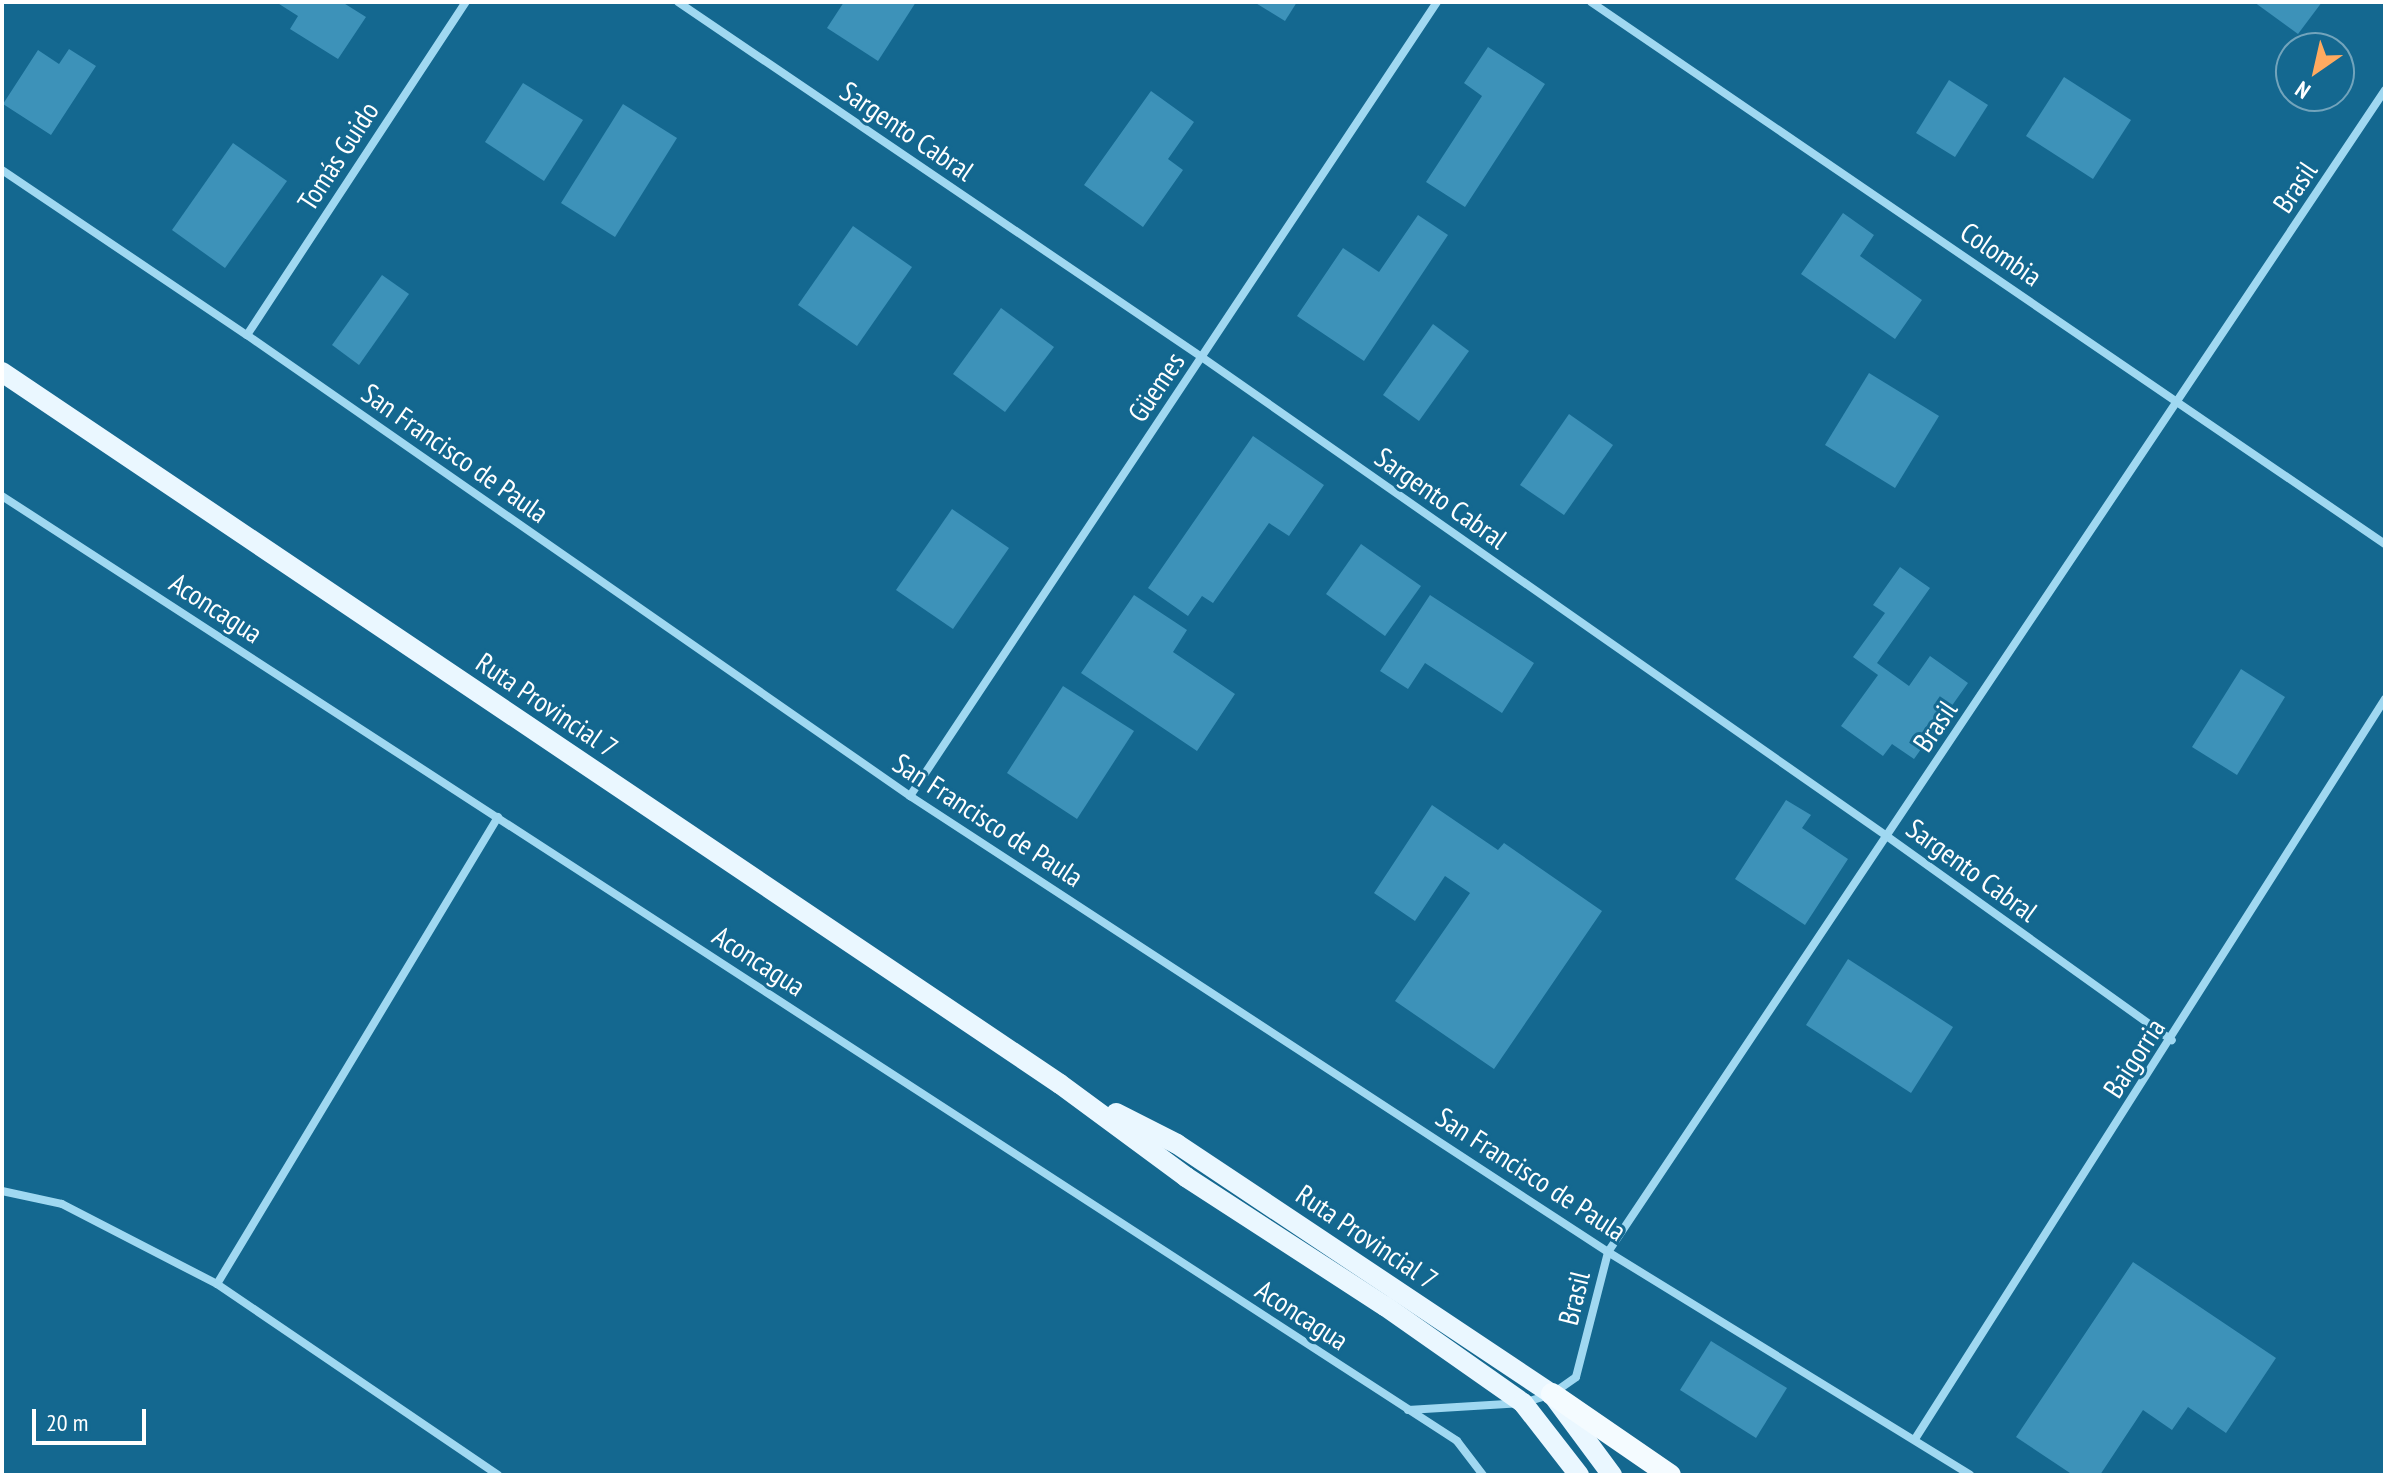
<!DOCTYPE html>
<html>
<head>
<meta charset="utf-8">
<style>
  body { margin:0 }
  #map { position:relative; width:2387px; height:1477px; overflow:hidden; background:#146890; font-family:"PT Sans Narrow",sans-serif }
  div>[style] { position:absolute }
  .building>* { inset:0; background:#3d92b9 }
  .minor>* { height:8px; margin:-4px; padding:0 4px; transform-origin:4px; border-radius:4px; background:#a0d8f1 }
  .primary>* { height:20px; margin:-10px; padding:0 10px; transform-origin:10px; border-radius:10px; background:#eaf7ff }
  .trunk>* { height:22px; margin:-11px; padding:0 11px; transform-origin:11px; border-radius:11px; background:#f4fbff }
  span { translate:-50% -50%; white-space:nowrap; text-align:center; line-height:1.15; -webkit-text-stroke:6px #146890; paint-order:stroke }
  .street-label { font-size:28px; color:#fff }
  .frame { position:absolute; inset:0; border:4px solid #fff; pointer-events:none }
  .north { position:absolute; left:2275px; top:32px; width:80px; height:80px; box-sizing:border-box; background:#146890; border:2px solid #72a4bc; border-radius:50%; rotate:214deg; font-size:22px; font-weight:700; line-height:32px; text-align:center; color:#fff }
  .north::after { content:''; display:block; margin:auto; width:28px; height:36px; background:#ffaa60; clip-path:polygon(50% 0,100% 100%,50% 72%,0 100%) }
  .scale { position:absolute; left:32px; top:1409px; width:114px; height:36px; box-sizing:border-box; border:4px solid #fff; border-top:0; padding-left:10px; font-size:24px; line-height:28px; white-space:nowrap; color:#fff; -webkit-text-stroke:6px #146890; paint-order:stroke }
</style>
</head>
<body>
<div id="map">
  <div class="building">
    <div style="clip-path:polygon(276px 2px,342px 2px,366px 17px,338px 59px,290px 29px,298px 16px)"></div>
    <div style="clip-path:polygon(844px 2px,916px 2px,878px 61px,827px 28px)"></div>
    <div style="clip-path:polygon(1254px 2px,1297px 2px,1285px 21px)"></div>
    <div style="clip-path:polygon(2254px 2px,2322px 2px,2298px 34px)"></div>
    <div style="clip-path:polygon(1488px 47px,1545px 84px,1465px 207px,1426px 182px,1482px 96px,1464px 83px)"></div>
    <div style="clip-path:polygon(69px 49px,96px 66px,51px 135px,3px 104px,38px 50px,59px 64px)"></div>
    <div style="clip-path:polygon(2064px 77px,2131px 120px,2093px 179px,2026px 136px)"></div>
    <div style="clip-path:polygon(1949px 80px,1988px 105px,1955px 157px,1916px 133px)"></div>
    <div style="clip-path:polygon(523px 83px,583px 120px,544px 181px,485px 142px)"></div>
    <div style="clip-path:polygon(1151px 91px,1194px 122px,1168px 159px,1183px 170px,1143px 227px,1084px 185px)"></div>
    <div style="clip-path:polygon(623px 104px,677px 138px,615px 237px,561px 203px)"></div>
    <div style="clip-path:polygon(233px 143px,287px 181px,225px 268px,172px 230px)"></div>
    <div style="clip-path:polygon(1843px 213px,1874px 235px,1860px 256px,1922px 300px,1895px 339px,1801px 274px)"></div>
    <div style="clip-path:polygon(1418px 215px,1448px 235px,1364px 361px,1297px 316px,1343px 248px,1379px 272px)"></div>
    <div style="clip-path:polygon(853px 226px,912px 267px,857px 346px,798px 305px)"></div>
    <div style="clip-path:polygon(382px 275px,409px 294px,359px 365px,332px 345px)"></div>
    <div style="clip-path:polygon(1001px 308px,1054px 347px,1005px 412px,953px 374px)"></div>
    <div style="clip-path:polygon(1433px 324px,1469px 351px,1419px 421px,1383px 395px)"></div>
    <div style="clip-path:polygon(1869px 373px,1939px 416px,1895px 488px,1825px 445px)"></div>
    <div style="clip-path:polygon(1569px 414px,1613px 445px,1564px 515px,1520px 485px)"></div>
    <div style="clip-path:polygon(1253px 436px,1324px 485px,1289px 536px,1269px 523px,1213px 603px,1202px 596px,1188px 616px,1148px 588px)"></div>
    <div style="clip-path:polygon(952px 509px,1009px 548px,953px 629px,896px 590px)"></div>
    <div style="clip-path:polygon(1361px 544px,1421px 586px,1385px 636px,1326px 594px)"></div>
    <div style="clip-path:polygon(1900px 567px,1930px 588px,1877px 663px,1909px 686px,1930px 656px,1968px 683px,1914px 759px,1892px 744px,1883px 756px,1841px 726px,1878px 675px,1853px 657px,1885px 613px,1873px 605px)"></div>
    <div style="clip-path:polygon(1134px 595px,1187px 630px,1173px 652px,1235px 694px,1197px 751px,1081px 673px)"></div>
    <div style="clip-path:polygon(1430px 595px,1534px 663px,1502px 713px,1425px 663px,1408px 689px,1380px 671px)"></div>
    <div style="clip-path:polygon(2241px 669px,2285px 697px,2237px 775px,2192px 747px)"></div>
    <div style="clip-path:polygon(1063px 686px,1134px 731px,1077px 819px,1007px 773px)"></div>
    <div style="clip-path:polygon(1786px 800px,1811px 815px,1802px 828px,1848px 859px,1805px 925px,1735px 879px)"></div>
    <div style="clip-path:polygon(1432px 805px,1498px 850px,1504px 843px,1602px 911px,1494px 1069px,1395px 1001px,1470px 893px,1445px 876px,1415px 921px,1374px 893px)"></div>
    <div style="clip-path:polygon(1848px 959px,1953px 1027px,1911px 1093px,1806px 1025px)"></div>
    <div style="clip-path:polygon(2133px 1262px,2276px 1358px,2226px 1433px,2188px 1407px,2172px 1430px,2143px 1410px,2100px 1475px,2073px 1475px,2016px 1437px)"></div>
    <div style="clip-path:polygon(1711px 1341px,1787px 1388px,1756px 1438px,1680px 1390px)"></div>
  </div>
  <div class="minor">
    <div style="left:678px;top:2px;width:634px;rotate:34.14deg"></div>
    <div style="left:1203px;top:358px;width:836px;rotate:34.96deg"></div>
    <div style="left:1888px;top:837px;width:349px;rotate:35.6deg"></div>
    <div style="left:1591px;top:2px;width:961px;rotate:34.32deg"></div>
    <div style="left:2px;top:170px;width:295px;rotate:34deg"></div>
    <div style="left:247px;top:335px;width:808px;rotate:34.81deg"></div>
    <div style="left:910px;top:796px;width:834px;rotate:33.16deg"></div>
    <div style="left:1608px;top:1252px;width:425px;rotate:31.6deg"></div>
    <div style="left:247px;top:335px;width:399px;rotate:-56.7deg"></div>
    <div style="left:2px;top:496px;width:1735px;rotate:33deg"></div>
    <div style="left:1457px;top:1441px;width:43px;rotate:52.6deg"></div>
    <div style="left:910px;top:796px;width:953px;rotate:-56.43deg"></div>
    <div style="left:2px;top:1191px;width:61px;rotate:12.2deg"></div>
    <div style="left:62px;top:1204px;width:174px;rotate:27.3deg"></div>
    <div style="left:217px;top:1284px;width:340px;rotate:34.2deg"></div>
    <div style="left:217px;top:1284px;width:545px;rotate:-58.96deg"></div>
    <div style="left:1408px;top:1410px;width:115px;rotate:-3.5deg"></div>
    <div style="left:1523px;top:1403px;width:30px;rotate:-17deg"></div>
    <div style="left:1552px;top:1394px;width:29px;rotate:-35deg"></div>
    <div style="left:1576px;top:1377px;width:129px;rotate:-75.6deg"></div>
    <div style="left:1608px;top:1252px;width:1398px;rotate:-56.23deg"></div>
    <div style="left:1915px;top:1439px;width:877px;rotate:-57.58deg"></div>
  </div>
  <div class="primary">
    <div style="left:2px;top:372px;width:1275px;rotate:33.94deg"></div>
    <div style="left:1060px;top:1084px;width:157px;rotate:36.4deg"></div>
    <div style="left:1186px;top:1177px;width:237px;rotate:33deg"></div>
    <div style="left:1385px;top:1306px;width:169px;rotate:35.1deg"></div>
    <div style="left:1523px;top:1403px;width:91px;rotate:52.1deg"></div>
    <div style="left:1116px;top:1113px;width:68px;rotate:26.9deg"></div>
    <div style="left:1177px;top:1144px;width:451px;rotate:33.7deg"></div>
    <div style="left:1552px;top:1394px;width:101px;rotate:53.5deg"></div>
  </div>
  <div class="trunk">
    <div style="left:1552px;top:1394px;width:143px;rotate:34.5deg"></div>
  </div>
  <div class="street-label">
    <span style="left:907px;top:131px;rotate:34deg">Sargento Cabral</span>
    <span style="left:338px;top:156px;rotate:-57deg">Tomás Guido</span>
    <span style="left:2295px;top:187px;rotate:-56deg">Brasil</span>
    <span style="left:2001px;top:254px;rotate:34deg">Colombia</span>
    <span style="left:1156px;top:387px;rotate:-56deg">Güemes</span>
    <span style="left:455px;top:453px;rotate:35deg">San Francisco de Paula</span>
    <span style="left:1441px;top:498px;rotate:35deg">Sargento Cabral</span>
    <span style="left:216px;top:608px;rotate:33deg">Aconcagua</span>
    <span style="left:547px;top:705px;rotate:34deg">Ruta Provincial 7</span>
    <span style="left:1935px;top:726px;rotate:-56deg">Brasil</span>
    <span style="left:988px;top:820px;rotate:33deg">San Francisco de Paula</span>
    <span style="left:1972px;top:870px;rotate:36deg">Sargento Cabral</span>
    <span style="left:759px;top:961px;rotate:33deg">Aconcagua</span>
    <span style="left:2134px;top:1058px;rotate:-57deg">Baigorria</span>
    <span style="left:1531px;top:1174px;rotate:33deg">San Francisco de Paula</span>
    <span style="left:1367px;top:1237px;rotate:34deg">Ruta Provincial 7</span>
    <span style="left:1574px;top:1298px;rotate:-76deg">Brasil</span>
    <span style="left:1302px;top:1315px;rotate:33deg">Aconcagua</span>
  </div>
  <div class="frame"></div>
  <div class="north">N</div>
  <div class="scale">20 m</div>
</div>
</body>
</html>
